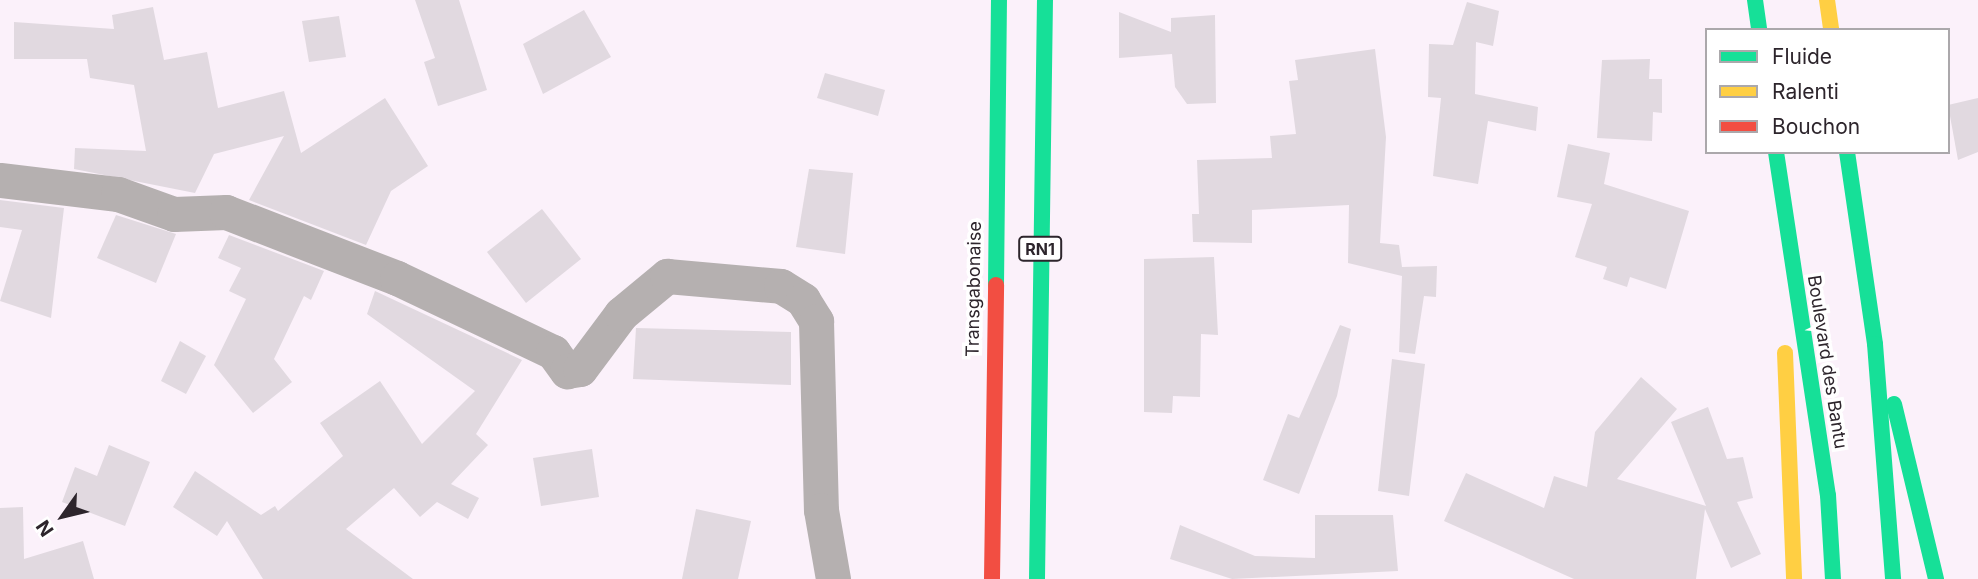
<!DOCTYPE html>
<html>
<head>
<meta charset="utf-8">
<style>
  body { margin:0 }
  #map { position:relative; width:1978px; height:579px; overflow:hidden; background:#fbf1fa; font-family:Inter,sans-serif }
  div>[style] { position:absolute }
  .building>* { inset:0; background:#e1d9e0 }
  .street>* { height:35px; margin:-17.5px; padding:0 17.5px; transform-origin:17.5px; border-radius:17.5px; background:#b5b0b0 }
  .fast>* { height:16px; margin:-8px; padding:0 8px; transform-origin:8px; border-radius:8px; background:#16e098 }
  .slow>* { height:16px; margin:-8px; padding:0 8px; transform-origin:8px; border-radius:8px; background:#ffcf43 }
  .jam>* { height:16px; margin:-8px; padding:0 8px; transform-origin:8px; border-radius:8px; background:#f24e42 }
  span { translate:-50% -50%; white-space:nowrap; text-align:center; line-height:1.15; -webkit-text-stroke:7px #fff; paint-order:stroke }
  .shield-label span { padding:2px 5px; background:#fff; border:2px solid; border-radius:5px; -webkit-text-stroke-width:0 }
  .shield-label { font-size:16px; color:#2d252c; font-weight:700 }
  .street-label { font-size:18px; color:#2d252c }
  .legend { position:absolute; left:1705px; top:28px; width:245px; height:126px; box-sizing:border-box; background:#fff; border:2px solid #aba8ab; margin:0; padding:9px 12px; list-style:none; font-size:21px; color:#2d252c }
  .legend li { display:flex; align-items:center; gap:14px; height:35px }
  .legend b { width:35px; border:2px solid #aba8ab }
  .north { position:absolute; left:28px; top:481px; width:70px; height:70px; -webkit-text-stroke:5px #fff; paint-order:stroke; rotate:236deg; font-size:19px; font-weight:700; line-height:28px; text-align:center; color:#2d252c }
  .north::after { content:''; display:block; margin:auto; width:24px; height:32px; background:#2d252c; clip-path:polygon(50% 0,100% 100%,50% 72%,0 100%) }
</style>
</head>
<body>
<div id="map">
  <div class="building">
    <div style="clip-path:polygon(415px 0,459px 0,487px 90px,438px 106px,424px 62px,435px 58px)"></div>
    <div style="clip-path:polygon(1467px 2px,1499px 11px,1493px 46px,1476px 42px,1475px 94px,1538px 107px,1536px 131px,1488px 121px,1478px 184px,1433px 176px,1441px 98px,1428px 97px,1429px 44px,1453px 45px)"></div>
    <div style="clip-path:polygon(153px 7px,164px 60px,207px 52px,218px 108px,284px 91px,301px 153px,385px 98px,428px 166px,391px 191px,366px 245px,249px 200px,284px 136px,214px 154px,195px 193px,74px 169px,75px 148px,146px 151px,134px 85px,90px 78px,87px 59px,14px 59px,14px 22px,114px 29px,112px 15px)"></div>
    <div style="clip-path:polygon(584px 10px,611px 57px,543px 94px,523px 44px)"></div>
    <div style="clip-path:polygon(1119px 12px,1171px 32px,1171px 18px,1215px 15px,1216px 103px,1187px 104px,1175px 87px,1172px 54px,1119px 58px)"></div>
    <div style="clip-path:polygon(339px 16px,346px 57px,309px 62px,302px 21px)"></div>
    <div style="clip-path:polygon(1375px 49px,1386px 137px,1380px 243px,1399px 245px,1402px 267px,1437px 266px,1436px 297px,1424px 296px,1415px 354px,1399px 352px,1402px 276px,1348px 263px,1349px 205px,1252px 210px,1252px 243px,1193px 242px,1192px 214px,1199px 214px,1197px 160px,1272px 158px,1270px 136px,1296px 134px,1289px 81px,1298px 80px,1295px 60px)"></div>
    <div style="clip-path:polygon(1650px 59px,1649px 79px,1662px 79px,1662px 113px,1653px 112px,1652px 141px,1597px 138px,1602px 60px)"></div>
    <div style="clip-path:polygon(825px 73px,885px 90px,878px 116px,817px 98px)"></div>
    <div style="clip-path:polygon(1978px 98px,1978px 152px,1958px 160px,1948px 105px)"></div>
    <div style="clip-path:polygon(1568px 144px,1610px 153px,1604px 184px,1689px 211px,1666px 289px,1630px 277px,1627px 287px,1603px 279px,1607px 267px,1575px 257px,1592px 204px,1557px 197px)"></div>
    <div style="clip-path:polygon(809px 169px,853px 173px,845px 254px,796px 247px)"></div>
    <div style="clip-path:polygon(0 200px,64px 208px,51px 318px,0 301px,22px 230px,0 227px)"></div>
    <div style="clip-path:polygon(542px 209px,581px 259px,526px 303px,487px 252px)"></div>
    <div style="clip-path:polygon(116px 215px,176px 234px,156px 283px,97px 258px)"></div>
    <div style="clip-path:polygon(229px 235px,324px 271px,311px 300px,304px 296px,274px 359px,292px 382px,253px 413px,214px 365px,246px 299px,229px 291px,241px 268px,218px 258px)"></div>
    <div style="clip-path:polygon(1214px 257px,1218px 335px,1201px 334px,1200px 397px,1173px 396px,1172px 413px,1144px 412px,1144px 259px)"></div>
    <div style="clip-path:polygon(375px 291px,522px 360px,476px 434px,488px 445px,451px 484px,479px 498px,468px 519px,437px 502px,420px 517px,394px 488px,346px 529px,413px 579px,263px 579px,227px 521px,217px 536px,173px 507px,195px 471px,261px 515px,275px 506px,278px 511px,343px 456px,320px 423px,380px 381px,422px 444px,475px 391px,367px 314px)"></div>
    <div style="clip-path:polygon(1340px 325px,1351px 329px,1337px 396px,1299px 494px,1263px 480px,1288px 414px,1299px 418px)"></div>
    <div style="clip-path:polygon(636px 328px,791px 332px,791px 385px,633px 379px)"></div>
    <div style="clip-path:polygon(180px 341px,206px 356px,186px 394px,161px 381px)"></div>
    <div style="clip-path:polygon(1392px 359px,1425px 364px,1409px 496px,1378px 491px)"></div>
    <div style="clip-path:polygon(1641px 377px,1677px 409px,1617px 479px,1706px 506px,1671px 422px,1708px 407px,1727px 459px,1743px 457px,1753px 498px,1737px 502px,1761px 554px,1731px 568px,1705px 509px,1696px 579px,1574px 579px,1444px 521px,1466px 473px,1544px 508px,1554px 476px,1587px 487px,1595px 432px)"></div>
    <div style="clip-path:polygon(109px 445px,150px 462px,125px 526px,62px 502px,75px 467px,97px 476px)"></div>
    <div style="clip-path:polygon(592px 449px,599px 497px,541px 506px,533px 458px)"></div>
    <div style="clip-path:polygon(23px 507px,24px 559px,83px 541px,94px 579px,0 579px,0 508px)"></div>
    <div style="clip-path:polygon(696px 509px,751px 521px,738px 579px,682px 579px)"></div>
    <div style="clip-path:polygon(1315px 515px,1393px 515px,1398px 571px,1232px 579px,1170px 559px,1180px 525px,1255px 556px,1315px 558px)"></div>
  </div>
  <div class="street">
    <div style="left:0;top:180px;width:119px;rotate:6.8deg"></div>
    <div style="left:118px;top:194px;width:59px;rotate:19.7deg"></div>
    <div style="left:174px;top:214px;width:52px;rotate:-2.2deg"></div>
    <div style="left:226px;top:212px;width:183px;rotate:21.1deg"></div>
    <div style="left:397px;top:278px;width:173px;rotate:25.4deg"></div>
    <div style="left:553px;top:352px;width:24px;rotate:54deg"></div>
    <div style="left:567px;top:371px;width:13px;rotate:-9deg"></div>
    <div style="left:580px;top:369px;width:69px;rotate:-53.3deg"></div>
    <div style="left:621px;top:314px;width:60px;rotate:-39.6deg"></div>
    <div style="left:667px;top:276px;width:114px;rotate:5deg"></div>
    <div style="left:781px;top:286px;width:26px;rotate:32deg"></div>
    <div style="left:803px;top:300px;width:25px;rotate:58deg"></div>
    <div style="left:816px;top:321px;width:189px;rotate:88.5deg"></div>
    <div style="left:821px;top:510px;width:70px;rotate:80.1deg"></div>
  </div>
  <div class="fast">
    <div style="left:1755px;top:0;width:30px;rotate:82deg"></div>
    <div style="left:1776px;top:152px;width:347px;rotate:81.4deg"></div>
    <div style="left:1828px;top:495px;width:84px;rotate:86.6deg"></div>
    <div style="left:1847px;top:152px;width:194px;rotate:81.7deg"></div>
    <div style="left:1875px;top:344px;width:236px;rotate:85.6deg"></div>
    <div style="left:996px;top:285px;width:285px;rotate:-89.4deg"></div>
    <div style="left:1894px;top:404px;width:180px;rotate:76.5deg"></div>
    <div style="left:1037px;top:579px;width:579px;rotate:-89.21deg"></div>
  </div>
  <div class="slow">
    <div style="left:1827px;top:0;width:30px;rotate:82deg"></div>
    <div style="left:1785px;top:353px;width:226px;rotate:87.7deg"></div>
  </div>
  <div class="jam">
    <div style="left:992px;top:579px;width:294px;rotate:-89.2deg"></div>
  </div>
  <div class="shield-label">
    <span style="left:1040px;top:249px">RN1</span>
  </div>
  <div class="street-label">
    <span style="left:974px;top:289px;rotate:-89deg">Transgabonaise</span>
    <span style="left:1827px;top:362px;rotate:81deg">Boulevard des Bantu</span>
  </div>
  <ul class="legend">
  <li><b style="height:9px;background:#16e098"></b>Fluide</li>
  <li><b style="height:9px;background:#ffcf43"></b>Ralenti</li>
  <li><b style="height:9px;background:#f24e42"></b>Bouchon</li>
  </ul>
  <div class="north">N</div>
</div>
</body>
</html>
